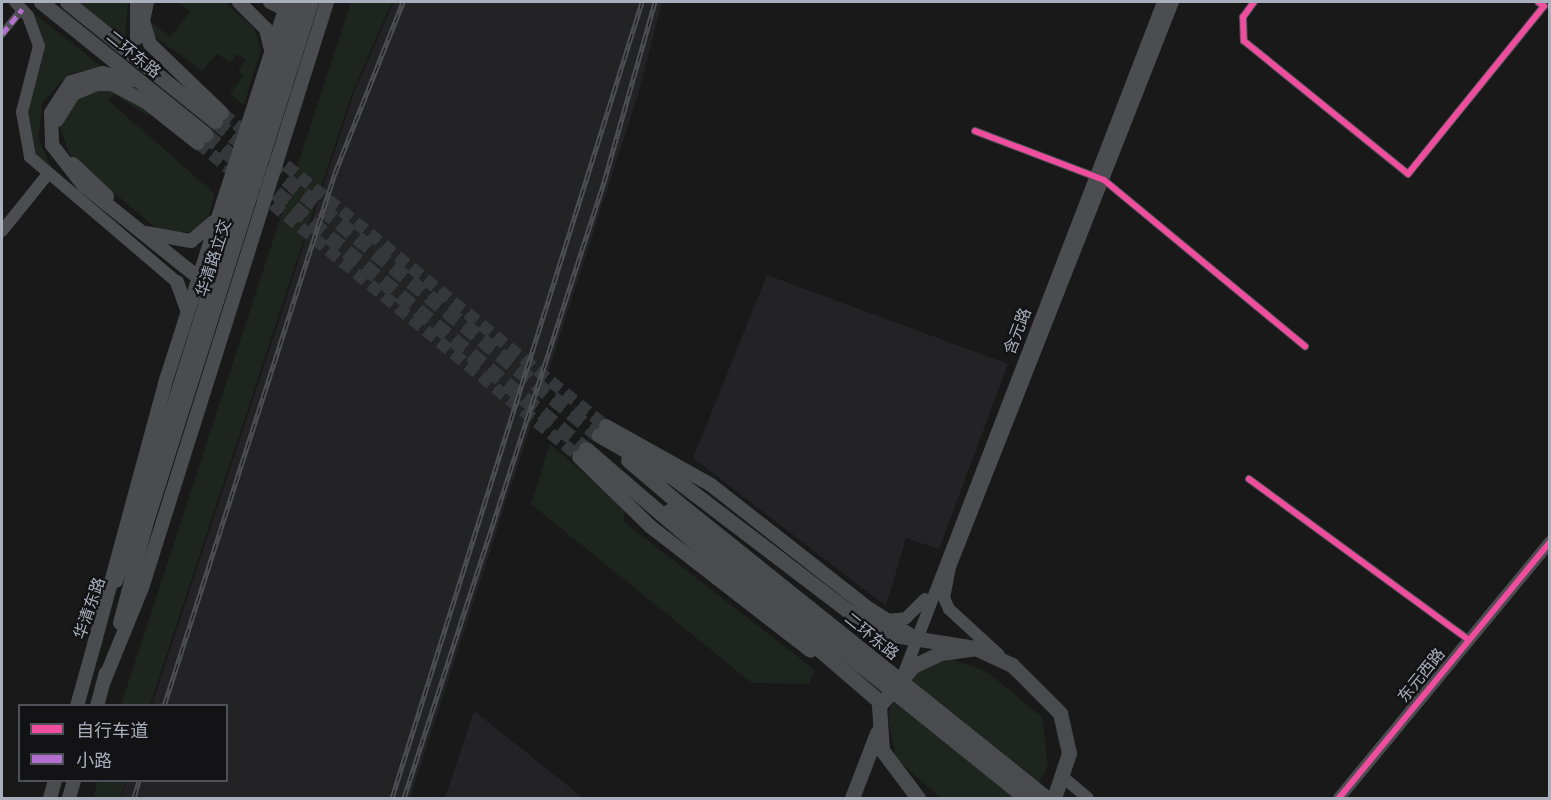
<!DOCTYPE html>
<html>
<head>
<meta charset="utf-8">
<style>
  body { margin:0 }
  #map { position:relative; width:1551px; height:800px; overflow:hidden; background:#19191a; font-family:"Archivo Narrow","Noto Sans SC",sans-serif }
  div>[style] { position:absolute }
  .built>* { inset:0; background:#232326 }
  .green>* { inset:0; background:#1d251e }
  .secondary-tunnel>* { height:12px; margin-top:-6px; transform-origin:0; background:repeating-linear-gradient(90deg,#36373a 0 12px,transparent 0 18px) }
  .highway-tunnel>* { height:15px; margin-top:-7.5px; transform-origin:0; background:repeating-linear-gradient(90deg,#36373a 0 15px,transparent 0 23px) }
  .street>* { height:8px; margin:-4px; padding:0 4px; transform-origin:4px; border-radius:4px; background:#4d4f53 }
  .secondary>* { height:12px; margin:-6px; padding:0 6px; transform-origin:6px; border-radius:6px; background:#4c4d51 }
  .primary>* { height:14px; margin:-7px; padding:0 7px; transform-origin:7px; border-radius:7px; background:#4a4c4f }
  .highway>* { height:15px; margin:-7.5px; padding:0 7.5px; transform-origin:7.5px; border-radius:7.5px; background:#4a4b4f }
  .rail>* { height:5px; margin-top:-2.5px; transform-origin:0; background:repeating-linear-gradient(90deg,#131316 0 9px,#4e4f52 0 18px); box-sizing:border-box; border-block:2px solid #4e4f52 }
  .primary-bridge>* { height:14px; margin:-7px; padding:0 7px; transform-origin:7px; border-radius:7px; background:#4a4c4f }
  .highway-bridge>* { height:15px; margin:-7.5px; padding:0 7.5px; transform-origin:7.5px; border-radius:7.5px; background:#4a4b4f }
  .quiet>* { height:4.5px; margin-top:-2.25px; transform-origin:0; background:repeating-linear-gradient(90deg,#b36fd0 0 9px,transparent 0 13.5px) }
  .cycleway>* { height:6px; margin:-3px; padding:0 3px; transform-origin:3px; border-radius:3px; background:#ef4d9e }
  span { translate:-50% -50%; white-space:nowrap; text-align:center; line-height:1.15; -webkit-text-stroke:4.5px #131316; paint-order:stroke }
  .street-label { font-size:16px; color:#a9afbc }
  .frame { position:absolute; inset:0; border:3px solid #a9afbc; pointer-events:none }
  .legend { position:absolute; left:18px; top:704px; width:210px; height:78px; box-sizing:border-box; background:#131316; border:2px solid #4f5158; margin:0; padding:8px 10px; list-style:none; font-size:18px; color:#a9afbc }
  .legend li { display:flex; align-items:center; gap:12px; height:30px }
  .legend b { width:30px; border:2px solid #4f5158 }
</style>
</head>
<body>
<div id="map">
  <div class="built">
    <div style="clip-path:polygon(394px 2px,662px 2px,638px 95px,410px 798px,121px 798px,127px 781px,226px 780px,226px 706px,152px 705px,355px 90px)"></div>
    <div style="clip-path:polygon(767px 275px,1008px 364px,939px 549px,906px 538px,886px 606px,693px 458px)"></div>
    <div style="clip-path:polygon(474px 711px,522px 749px,583px 798px,445px 798px)"></div>
  </div>
  <div class="green">
    <div style="clip-path:polygon(79px 2px,128px 2px,125px 39px)"></div>
    <div style="clip-path:polygon(178px 2px,225px 2px,254px 28px,261px 49px,244px 105px,230px 94px,243px 76px,239px 69px,246px 60px,237px 54px,230px 63px,217px 53px,202px 71px,147px 31px,145px 17px,170px 37px,190px 12px)"></div>
    <div style="clip-path:polygon(351px 2px,392px 2px,353px 91px,150px 705px,121px 705px)"></div>
    <div style="clip-path:polygon(21px 3px,102px 67px,68px 74px,43px 102px,38px 138px,52px 170px,37px 158px,29px 140px,27px 117px,42px 53px)"></div>
    <div style="clip-path:polygon(95px 88px,117px 92px,150px 112px,148px 116px,115px 95px,108px 100px,215px 194px,207px 220px,195px 231px,162px 233px,70px 156px,59px 123px,69px 102px)"></div>
    <div style="clip-path:polygon(550px 444px,625px 508px,623px 521px,815px 670px,809px 684px,752px 683px,531px 504px)"></div>
    <div style="clip-path:polygon(950px 659px,986px 671px,1042px 717px,1048px 767px,1030px 798px,940px 798px,896px 758px,888px 719px,892px 700px,917px 672px)"></div>
    <div style="clip-path:polygon(98px 781px,126px 781px,120px 798px,93px 798px)"></div>
  </div>
  <div class="secondary-tunnel">
    <div style="left:222px;top:113px;width:38px;rotate:39deg"></div>
    <div style="left:198px;top:143px;width:52px;rotate:39.5deg"></div>
    <div style="left:272px;top:154px;width:431px;rotate:39.2deg"></div>
    <div style="left:259px;top:193px;width:415px;rotate:39.5deg"></div>
  </div>
  <div class="highway-tunnel">
    <div style="left:215px;top:121px;width:496px;rotate:39.3deg"></div>
    <div style="left:205px;top:134px;width:494px;rotate:39.6deg"></div>
  </div>
  <div class="street">
    <div style="left:1254px;top:2px;width:19px;rotate:126deg"></div>
    <div style="left:1243px;top:17px;width:24px;rotate:88deg"></div>
    <div style="left:1244px;top:41px;width:211px;rotate:39deg"></div>
    <div style="left:1408px;top:174px;width:216px;rotate:-51deg"></div>
    <div style="left:1544px;top:6px;width:7px;rotate:-146deg"></div>
    <div style="left:2px;top:34px;width:32px;rotate:-51deg"></div>
    <div style="left:975px;top:131px;width:138px;rotate:20.8deg"></div>
    <div style="left:1104px;top:180px;width:261px;rotate:39.6deg"></div>
    <div style="left:1249px;top:479px;width:271px;rotate:36.2deg"></div>
  </div>
  <div class="secondary">
    <div style="left:15px;top:2px;width:19px;rotate:47deg"></div>
    <div style="left:28px;top:16px;width:32px;rotate:70deg"></div>
    <div style="left:39px;top:46px;width:68px;rotate:104.4deg"></div>
    <div style="left:22px;top:112px;width:46px;rotate:79.9deg"></div>
    <div style="left:30px;top:157px;width:193px;rotate:40.4deg"></div>
    <div style="left:2px;top:231px;width:72px;rotate:-51.2deg"></div>
    <div style="left:885px;top:620px;width:21px;rotate:-5deg"></div>
    <div style="left:906px;top:618px;width:27px;rotate:-45deg"></div>
    <div style="left:999px;top:655px;width:68px;rotate:-137.4deg"></div>
    <div style="left:949px;top:609px;width:12px;rotate:-114deg"></div>
    <div style="left:944px;top:598px;width:32px;rotate:-79deg"></div>
    <div style="left:950px;top:567px;width:607px;rotate:-68.46deg"></div>
    <div style="left:904px;top:673px;width:719px;rotate:-68.89deg"></div>
    <div style="left:1064px;top:778px;width:31px;rotate:40deg"></div>
    <div style="left:1339px;top:798px;width:332px;rotate:-50.5deg"></div>
  </div>
  <div class="primary">
    <div style="left:147px;top:2px;width:19px;rotate:102deg"></div>
    <div style="left:143px;top:21px;width:24px;rotate:73deg"></div>
    <div style="left:150px;top:44px;width:100px;rotate:43.8deg"></div>
    <div style="left:239px;top:2px;width:38px;rotate:45deg"></div>
    <div style="left:266px;top:29px;width:18px;rotate:77deg"></div>
    <div style="left:270px;top:2px;width:25px;rotate:26deg"></div>
    <div style="left:137px;top:38px;width:36px;rotate:-90deg"></div>
    <div style="left:133px;top:80px;width:31px;rotate:-167deg"></div>
    <div style="left:103px;top:73px;width:33px;rotate:164deg"></div>
    <div style="left:71px;top:82px;width:37px;rotate:123deg"></div>
    <div style="left:51px;top:113px;width:32px;rotate:88deg"></div>
    <div style="left:52px;top:145px;width:51px;rotate:52.2deg"></div>
    <div style="left:83px;top:185px;width:156px;rotate:38.8deg"></div>
    <div style="left:57px;top:120px;width:31px;rotate:-58deg"></div>
    <div style="left:73px;top:94px;width:25px;rotate:-23deg"></div>
    <div style="left:96px;top:84px;width:16px"></div>
    <div style="left:112px;top:84px;width:38px;rotate:28deg"></div>
    <div style="left:146px;top:102px;width:66px;rotate:38.3deg"></div>
    <div style="left:73px;top:164px;width:47px;rotate:43.3deg"></div>
    <div style="left:146px;top:233px;width:46px;rotate:10.1deg"></div>
    <div style="left:191px;top:241px;width:30px;rotate:-40deg"></div>
    <div style="left:177px;top:282px;width:30px;rotate:70deg"></div>
    <div style="left:606px;top:426px;width:120px;rotate:29.3deg"></div>
    <div style="left:711px;top:485px;width:199px;rotate:38.1deg"></div>
    <div style="left:868px;top:608px;width:56px;rotate:32.6deg"></div>
    <div style="left:579px;top:457px;width:100px;rotate:44.2deg"></div>
    <div style="left:651px;top:527px;width:202px;rotate:37.8deg"></div>
    <div style="left:116px;top:581px;width:63px;rotate:-70.4deg"></div>
    <div style="left:120px;top:623px;width:101px;rotate:-75.1deg"></div>
    <div style="left:94px;top:645px;width:275px;rotate:-74.8deg"></div>
    <div style="left:166px;top:380px;width:397px;rotate:-72.2deg"></div>
    <div style="left:104px;top:681px;width:100px;rotate:-67.8deg"></div>
    <div style="left:142px;top:588px;width:615px;rotate:-72.48deg"></div>
    <div style="left:77px;top:706px;width:71px;rotate:-74.4deg"></div>
    <div style="left:97px;top:706px;width:34px;rotate:-75deg"></div>
    <div style="left:50px;top:798px;width:19px;rotate:-74deg"></div>
    <div style="left:69px;top:798px;width:19px;rotate:-74deg"></div>
  </div>
  <div class="highway">
    <div style="left:41px;top:2px;width:211px;rotate:38.8deg"></div>
    <div style="left:67px;top:2px;width:190px;rotate:38.8deg"></div>
    <div style="left:599px;top:435px;width:88px;rotate:30.1deg"></div>
    <div style="left:675px;top:479px;width:218px;rotate:37.3deg"></div>
    <div style="left:848px;top:611px;width:52px;rotate:27.6deg"></div>
    <div style="left:894px;top:635px;width:82px;rotate:9.1deg"></div>
    <div style="left:586px;top:449px;width:388px;rotate:40.7deg"></div>
    <div style="left:628px;top:460px;width:63px;rotate:40.5deg"></div>
    <div style="left:852px;top:798px;width:70px;rotate:-69deg"></div>
    <div style="left:918px;top:798px;width:60px;rotate:-126.9deg"></div>
    <div style="left:882px;top:750px;width:44px;rotate:-93.9deg"></div>
    <div style="left:879px;top:706px;width:52px;rotate:-49.6deg"></div>
    <div style="left:913px;top:666px;width:31px;rotate:-25deg"></div>
    <div style="left:941px;top:653px;width:34px;rotate:-8deg"></div>
    <div style="left:975px;top:648px;width:41px;rotate:24.7deg"></div>
    <div style="left:1012px;top:665px;width:68px;rotate:45deg"></div>
    <div style="left:1060px;top:713px;width:41px;rotate:77.3deg"></div>
    <div style="left:1069px;top:753px;width:47px;rotate:108.4deg"></div>
  </div>
  <div class="rail">
    <div style="left:164px;top:706px;width:560px;rotate:-72.21deg"></div>
    <div style="left:335px;top:173px;width:184px;rotate:-68.3deg"></div>
    <div style="left:134px;top:798px;width:19px;rotate:-74deg"></div>
    <div style="left:392px;top:798px;width:834px;rotate:-72.56deg"></div>
    <div style="left:404px;top:798px;width:648px;rotate:-72.01deg"></div>
    <div style="left:604px;top:182px;width:187px;rotate:-74.2deg"></div>
  </div>
  <div class="primary-bridge">
    <div style="left:137px;top:522px;width:545px;rotate:-72.6deg"></div>
    <div style="left:146px;top:525px;width:549px;rotate:-72.39deg"></div>
  </div>
  <div class="highway-bridge">
    <div style="left:676px;top:501px;width:475px;rotate:38.7deg"></div>
    <div style="left:669px;top:511px;width:458px;rotate:38.8deg"></div>
  </div>
  <div class="quiet">
    <div style="left:2px;top:34px;width:32px;rotate:-51deg"></div>
  </div>
  <div class="cycleway">
    <div style="left:1254px;top:2px;width:19px;rotate:126deg"></div>
    <div style="left:1243px;top:17px;width:24px;rotate:88deg"></div>
    <div style="left:1244px;top:41px;width:211px;rotate:39deg"></div>
    <div style="left:1408px;top:174px;width:216px;rotate:-51deg"></div>
    <div style="left:1544px;top:6px;width:7px;rotate:-146deg"></div>
    <div style="left:975px;top:131px;width:138px;rotate:20.8deg"></div>
    <div style="left:1104px;top:180px;width:261px;rotate:39.6deg"></div>
    <div style="left:1249px;top:479px;width:271px;rotate:36.2deg"></div>
    <div style="left:1339px;top:798px;width:332px;rotate:-50.5deg"></div>
  </div>
  <div class="street-label">
    <span style="left:134px;top:54px;rotate:39deg">二环东路</span>
    <span style="left:213px;top:258px;rotate:-72deg">华清路立交</span>
    <span style="left:1017px;top:331px;rotate:-69deg">含元路</span>
    <span style="left:89px;top:608px;rotate:-71deg">华清东路</span>
    <span style="left:872px;top:636px;rotate:39deg">二环东路</span>
    <span style="left:1421px;top:675px;rotate:-51deg">东元西路</span>
  </div>
  <div class="frame"></div>
  <ul class="legend">
  <li><b style="height:8px;background:#ef4d9e"></b>自行车道</li>
  <li><b style="height:8px;background:#b36fd0"></b>小路</li>
  </ul>
</div>
</body>
</html>
